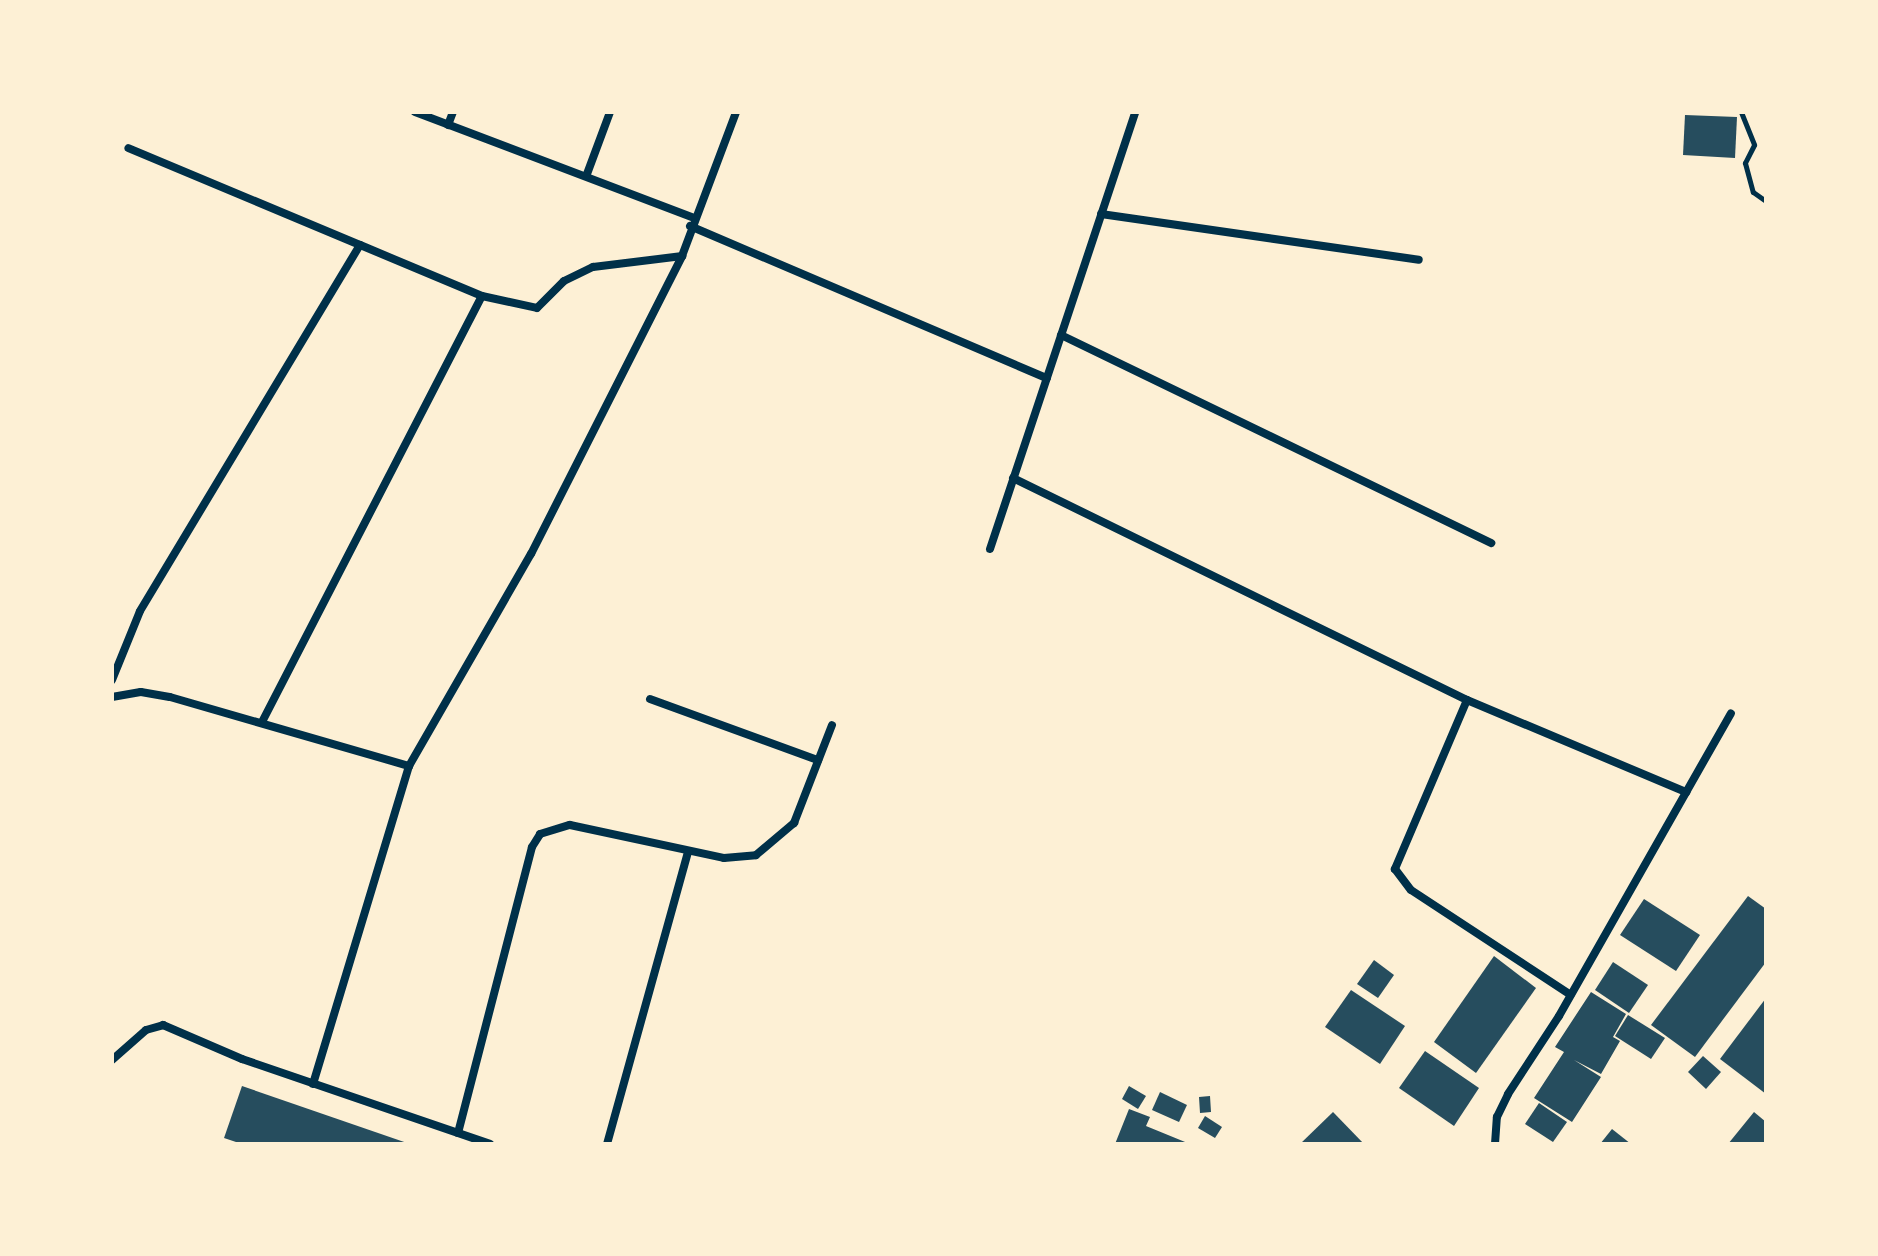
<!DOCTYPE html>
<html>
<head>
<meta charset="utf-8">
<style>
  body { margin:0 }
  #map { position:relative; width:1878px; height:1256px; overflow:hidden; background:#fdf0d5; font-family:"Roboto Condensed",sans-serif }
  div>[style] { position:absolute }
  .building>* { inset:0; background:#264d5e }
  .path>* { height:5px; margin:-2.5px; padding:0 2.5px; transform-origin:2.5px; border-radius:2.5px; background:#003049 }
  .minor>* { height:8px; margin:-4px; padding:0 4px; transform-origin:4px; border-radius:4px; background:#003049 }
  span { translate:-50% -50%; white-space:nowrap; text-align:center; line-height:1.15; -webkit-text-stroke:6px #fdf0d5; paint-order:stroke }
  .frame { position:absolute; inset:0; border:114px solid #fdf0d5; pointer-events:none }
</style>
</head>
<body>
<div id="map">
  <div class="building">
    <div style="clip-path:polygon(1685px 115px,1737px 117px,1735px 158px,1683px 155px)"></div>
    <div style="clip-path:polygon(1748px 896px,1766px 909px,1766px 962px,1695px 1057px,1651px 1025px)"></div>
    <div style="clip-path:polygon(1644px 899px,1700px 935px,1676px 971px,1620px 935px)"></div>
    <div style="clip-path:polygon(1494px 956px,1536px 988px,1476px 1073px,1434px 1042px)"></div>
    <div style="clip-path:polygon(1374px 960px,1394px 975px,1378px 998px,1357px 984px)"></div>
    <div style="clip-path:polygon(1613px 962px,1648px 985px,1629px 1013px,1595px 990px)"></div>
    <div style="clip-path:polygon(1351px 990px,1405px 1026px,1380px 1064px,1325px 1027px)"></div>
    <div style="clip-path:polygon(1591px 992px,1626px 1014px,1613px 1037px,1620px 1041px,1601px 1074px,1574px 1060px,1601px 1077px,1572px 1122px,1534px 1098px,1564px 1052px,1555px 1047px)"></div>
    <div style="clip-path:polygon(1766px 998px,1766px 1094px,1720px 1059px)"></div>
    <div style="clip-path:polygon(1628px 1015px,1665px 1038px,1651px 1059px,1615px 1036px)"></div>
    <div style="clip-path:polygon(1425px 1051px,1479px 1088px,1454px 1126px,1399px 1088px)"></div>
    <div style="clip-path:polygon(1703px 1056px,1721px 1072px,1706px 1089px,1688px 1072px)"></div>
    <div style="clip-path:polygon(242px 1086px,410px 1144px,242px 1144px,224px 1138px)"></div>
    <div style="clip-path:polygon(1129px 1086px,1146px 1096px,1138px 1109px,1122px 1099px)"></div>
    <div style="clip-path:polygon(1160px 1092px,1187px 1105px,1179px 1122px,1152px 1110px)"></div>
    <div style="clip-path:polygon(1210px 1096px,1211px 1112px,1200px 1113px,1199px 1097px)"></div>
    <div style="clip-path:polygon(1539px 1103px,1567px 1122px,1553px 1142px,1525px 1124px)"></div>
    <div style="clip-path:polygon(1129px 1109px,1150px 1117px,1146px 1126px,1190px 1144px,1115px 1144px)"></div>
    <div style="clip-path:polygon(1333px 1112px,1364px 1144px,1300px 1144px)"></div>
    <div style="clip-path:polygon(1754px 1112px,1766px 1122px,1766px 1144px,1728px 1144px)"></div>
    <div style="clip-path:polygon(1205px 1116px,1222px 1127px,1215px 1138px,1198px 1128px)"></div>
    <div style="clip-path:polygon(1612px 1129px,1631px 1144px,1600px 1144px)"></div>
  </div>
  <div class="path">
    <div style="left:1741px;top:112px;width:35px;rotate:68deg"></div>
    <div style="left:1754px;top:145px;width:20px;rotate:117deg"></div>
    <div style="left:1745px;top:163px;width:30px;rotate:75deg"></div>
    <div style="left:1753px;top:192px;width:16px;rotate:35deg"></div>
  </div>
  <div class="minor">
    <div style="left:415px;top:112px;width:298px;rotate:20.8deg"></div>
    <div style="left:448px;top:125px;width:14px;rotate:-69deg"></div>
    <div style="left:587px;top:174px;width:66px;rotate:-69.6deg"></div>
    <div style="left:1101px;top:214px;width:321px;rotate:8.2deg"></div>
    <div style="left:690px;top:226px;width:388px;rotate:23.1deg"></div>
    <div style="left:482px;top:296px;width:56px;rotate:12.3deg"></div>
    <div style="left:537px;top:308px;width:38px;rotate:-45deg"></div>
    <div style="left:564px;top:281px;width:32px;rotate:-26deg"></div>
    <div style="left:593px;top:267px;width:90px;rotate:-7deg"></div>
    <div style="left:1061px;top:335px;width:478px;rotate:25.8deg"></div>
    <div style="left:1013px;top:478px;width:505px;rotate:26.06deg"></div>
    <div style="left:1467px;top:700px;width:238px;rotate:22.8deg"></div>
    <div style="left:990px;top:549px;width:460px;rotate:-71.6deg"></div>
    <div style="left:112px;top:680px;width:74px;rotate:-67.9deg"></div>
    <div style="left:140px;top:611px;width:427px;rotate:-59deg"></div>
    <div style="left:360px;top:245px;width:251px;rotate:-157.3deg"></div>
    <div style="left:112px;top:697px;width:29px;rotate:-10deg"></div>
    <div style="left:141px;top:692px;width:29px;rotate:10deg"></div>
    <div style="left:170px;top:697px;width:249px;rotate:16.1deg"></div>
    <div style="left:409px;top:766px;width:245px;rotate:-60.1deg"></div>
    <div style="left:531px;top:554px;width:334px;rotate:-63.1deg"></div>
    <div style="left:682px;top:256px;width:154px;rotate:-69.4deg"></div>
    <div style="left:650px;top:699px;width:179px;rotate:20deg"></div>
    <div style="left:1467px;top:700px;width:184px;rotate:113.1deg"></div>
    <div style="left:1395px;top:869px;width:26px;rotate:53deg"></div>
    <div style="left:1411px;top:890px;width:191px;rotate:33.3deg"></div>
    <div style="left:262px;top:722px;width:479px;rotate:-62.7deg"></div>
    <div style="left:482px;top:296px;width:132px;rotate:-157.3deg"></div>
    <div style="left:112px;top:1060px;width:45px;rotate:-41.4deg"></div>
    <div style="left:146px;top:1030px;width:18px;rotate:-16deg"></div>
    <div style="left:163px;top:1025px;width:86px;rotate:23.3deg"></div>
    <div style="left:242px;top:1059px;width:262px;rotate:18.9deg"></div>
    <div style="left:313px;top:1084px;width:332px;rotate:-73.2deg"></div>
    <div style="left:458px;top:1133px;width:295px;rotate:-75.5deg"></div>
    <div style="left:532px;top:847px;width:15px;rotate:-58deg"></div>
    <div style="left:540px;top:834px;width:31px;rotate:-17deg"></div>
    <div style="left:570px;top:825px;width:157px;rotate:12.1deg"></div>
    <div style="left:724px;top:858px;width:32px;rotate:-5deg"></div>
    <div style="left:756px;top:855px;width:50px;rotate:-40.1deg"></div>
    <div style="left:794px;top:823px;width:105px;rotate:-68.8deg"></div>
    <div style="left:607px;top:1144px;width:304px;rotate:-74.5deg"></div>
    <div style="left:1495px;top:1144px;width:27px;rotate:-86deg"></div>
    <div style="left:1497px;top:1117px;width:25px;rotate:-64deg"></div>
    <div style="left:1508px;top:1094px;width:93px;rotate:-56.8deg"></div>
    <div style="left:1559px;top:1016px;width:348px;rotate:-60.4deg"></div>
  </div>
  <div class="frame"></div>
</div>
</body>
</html>
